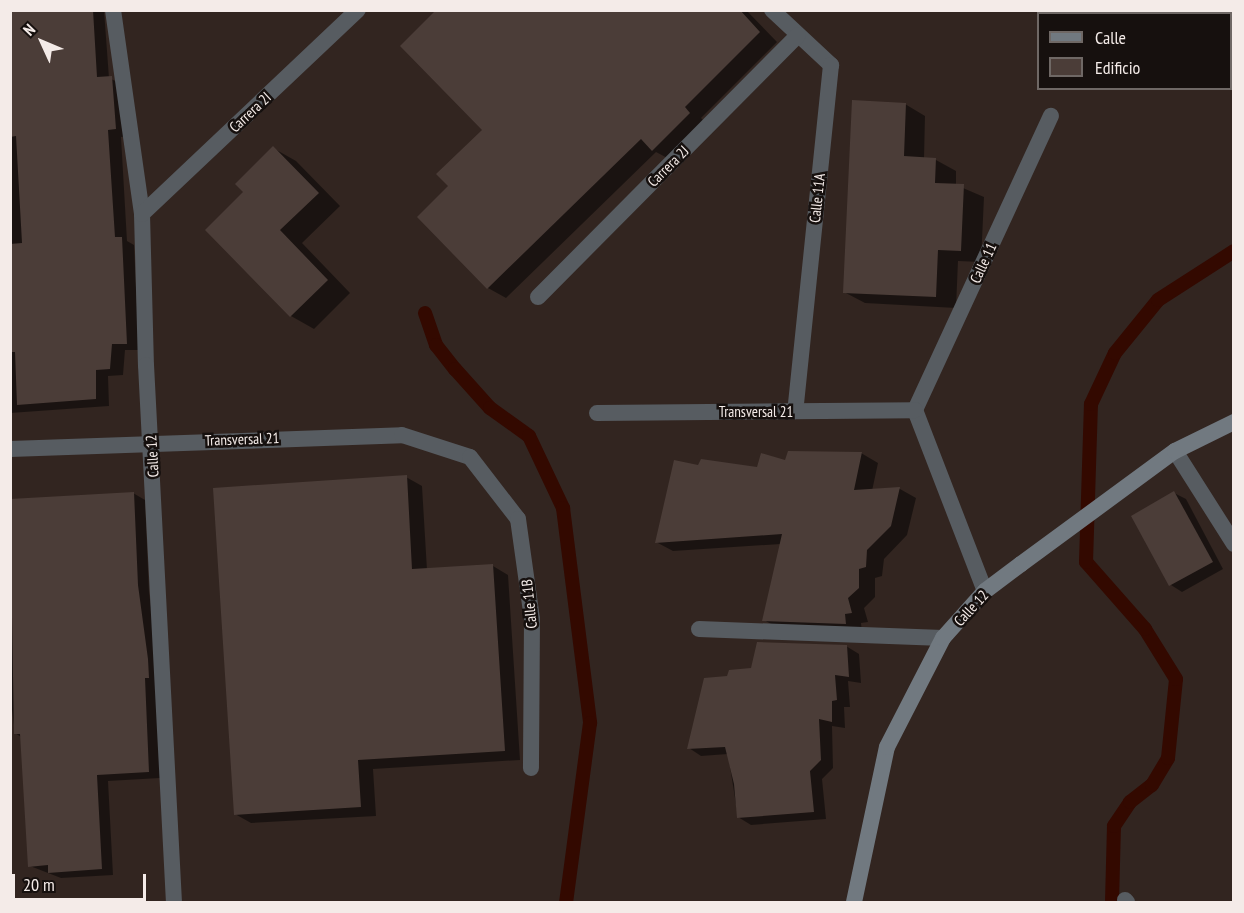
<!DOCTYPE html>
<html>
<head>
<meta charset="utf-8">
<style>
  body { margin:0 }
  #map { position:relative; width:1244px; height:913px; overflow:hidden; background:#322520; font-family:"PT Sans Narrow",sans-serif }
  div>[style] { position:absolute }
  .shadow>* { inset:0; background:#0007 }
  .stream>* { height:14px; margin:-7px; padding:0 7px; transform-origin:7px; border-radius:7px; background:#330900 }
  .building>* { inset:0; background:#4b3d38 }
  .minor>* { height:16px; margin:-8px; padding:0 8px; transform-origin:8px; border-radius:8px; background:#575c61 }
  .secondary>* { height:16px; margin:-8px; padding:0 8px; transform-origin:8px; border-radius:8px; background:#717980 }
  span { translate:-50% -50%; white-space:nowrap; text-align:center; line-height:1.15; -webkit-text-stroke:5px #16100e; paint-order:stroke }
  .street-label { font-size:15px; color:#f4ebe8 }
  .frame { position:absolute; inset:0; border:12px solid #f4ebe8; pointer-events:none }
  .legend { position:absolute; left:1037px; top:12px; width:195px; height:78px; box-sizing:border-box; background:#16100e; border:2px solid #6f6865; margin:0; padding:8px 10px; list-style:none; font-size:18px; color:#f4ebe8 }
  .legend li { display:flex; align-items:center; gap:12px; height:30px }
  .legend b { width:30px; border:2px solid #6f6865 }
  .north { position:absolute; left:12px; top:12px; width:60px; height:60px; -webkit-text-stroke:4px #16100e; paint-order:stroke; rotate:314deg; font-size:16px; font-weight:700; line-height:24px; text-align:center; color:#f4ebe8 }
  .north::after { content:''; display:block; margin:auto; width:21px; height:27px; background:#f4ebe8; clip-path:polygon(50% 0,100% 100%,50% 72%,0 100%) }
  .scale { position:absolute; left:12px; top:874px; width:134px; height:27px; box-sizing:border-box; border:3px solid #f4ebe8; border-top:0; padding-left:8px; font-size:18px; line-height:21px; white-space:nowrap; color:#f4ebe8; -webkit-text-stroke:4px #16100e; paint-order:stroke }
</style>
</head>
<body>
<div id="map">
  <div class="shadow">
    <div style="clip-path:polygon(10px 10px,104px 10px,109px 78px,124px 85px,128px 136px,121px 137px,127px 241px,134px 245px,139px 350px,125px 350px,123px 375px,108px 376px,109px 406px,10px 413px)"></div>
    <div style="clip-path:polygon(438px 10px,746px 10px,777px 42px,701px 118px,707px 124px,671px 160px,656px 152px,506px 298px,488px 288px,484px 130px)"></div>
    <div style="clip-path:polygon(905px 104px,925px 116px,924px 159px,936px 160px,956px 171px,956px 185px,984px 197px,981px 262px,958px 261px,956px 308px,865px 303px,844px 292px)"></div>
    <div style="clip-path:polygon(273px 148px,296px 161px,340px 206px,302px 243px,350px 293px,314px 329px,291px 316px,246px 192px)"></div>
    <div style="clip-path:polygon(861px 453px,878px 463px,872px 491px,900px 489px,916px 498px,907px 535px,884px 559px,882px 576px,875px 578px,875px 597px,864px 608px,868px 622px,861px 623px,862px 632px,780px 629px,764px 620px,781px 544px,673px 551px,656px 542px,699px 467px,758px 469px)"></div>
    <div style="clip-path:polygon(406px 477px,422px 486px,427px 570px,493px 566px,508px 575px,520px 760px,373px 769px,376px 816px,251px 823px,235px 814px)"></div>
    <div style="clip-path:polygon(133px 493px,145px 500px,149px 592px,159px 667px,160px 778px,108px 781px,113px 875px,61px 878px,30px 866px,21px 737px,15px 733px,10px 694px,10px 501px)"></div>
    <div style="clip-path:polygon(1174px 493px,1186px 499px,1223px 569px,1182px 592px,1171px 585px,1133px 516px)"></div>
    <div style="clip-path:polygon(846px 646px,859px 654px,861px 683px,848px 681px,850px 707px,844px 707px,845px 728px,832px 726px,833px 768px,822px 779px,826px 819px,751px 825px,738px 817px,728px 754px,701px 756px,689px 748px,729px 678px)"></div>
  </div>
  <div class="stream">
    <div style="left:1195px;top:10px;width:4px;rotate:63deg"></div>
    <div style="left:1230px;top:58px;width:10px;rotate:66deg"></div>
    <div style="left:425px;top:313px;width:34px;rotate:71deg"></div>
    <div style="left:436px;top:345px;width:31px;rotate:52deg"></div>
    <div style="left:455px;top:369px;width:52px;rotate:48.1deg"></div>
    <div style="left:490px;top:408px;width:48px;rotate:35.7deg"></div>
    <div style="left:529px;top:436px;width:80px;rotate:64.7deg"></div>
    <div style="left:563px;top:508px;width:217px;rotate:82.8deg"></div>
    <div style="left:590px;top:723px;width:181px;rotate:97.6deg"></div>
    <div style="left:1112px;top:902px;width:76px;rotate:-88.5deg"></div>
    <div style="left:1114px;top:826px;width:29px;rotate:-56deg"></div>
    <div style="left:1130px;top:802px;width:28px;rotate:-38deg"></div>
    <div style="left:1152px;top:785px;width:31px;rotate:-59deg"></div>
    <div style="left:1168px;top:758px;width:79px;rotate:-84.2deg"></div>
    <div style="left:1176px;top:679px;width:59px;rotate:-121.8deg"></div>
    <div style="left:1145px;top:629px;width:89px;rotate:-131.4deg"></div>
    <div style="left:1086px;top:562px;width:158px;rotate:-88.2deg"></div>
    <div style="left:1091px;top:404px;width:56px;rotate:-64.8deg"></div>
    <div style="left:1115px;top:353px;width:68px;rotate:-50.9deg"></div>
    <div style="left:1158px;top:300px;width:90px;rotate:-32.8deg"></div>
  </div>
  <div class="building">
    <div style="clip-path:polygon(10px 10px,93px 10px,97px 77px,112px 76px,116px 129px,108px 130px,115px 237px,122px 237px,127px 344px,112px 344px,110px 369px,96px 370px,96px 399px,17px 405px,15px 352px,10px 352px,10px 244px,22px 243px,16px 136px,10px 137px)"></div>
    <div style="clip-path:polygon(436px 10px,740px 10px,760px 32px,685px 107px,690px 113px,652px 151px,641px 139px,487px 289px,417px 217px,448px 186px,436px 174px,482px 130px,400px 46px)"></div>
    <div style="clip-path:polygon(852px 100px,906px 103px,904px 156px,936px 158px,935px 183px,964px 184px,961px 251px,938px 250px,936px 297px,843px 293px)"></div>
    <div style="clip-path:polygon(273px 146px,319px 193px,280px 230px,328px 280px,290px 317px,205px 230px,243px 192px,235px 184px)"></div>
    <div style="clip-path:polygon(788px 451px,862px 452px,854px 490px,900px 487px,891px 526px,867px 550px,866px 567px,859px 569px,859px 588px,848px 598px,852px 613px,845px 614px,846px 624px,762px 621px,782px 534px,655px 543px,674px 460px,698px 465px,701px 459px,757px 467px,761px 453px,785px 460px)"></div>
    <div style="clip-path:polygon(407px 475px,412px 569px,493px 564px,505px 751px,358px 760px,361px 807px,234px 815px,213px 488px)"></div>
    <div style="clip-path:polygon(1174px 491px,1213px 562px,1169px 586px,1131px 516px)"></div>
    <div style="clip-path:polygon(134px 492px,138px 585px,148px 659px,149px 678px,145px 678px,149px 772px,97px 775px,102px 869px,48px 873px,48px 865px,28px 867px,20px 734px,14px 734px,10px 499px)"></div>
    <div style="clip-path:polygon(757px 642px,847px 645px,849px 677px,835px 675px,837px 700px,832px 701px,832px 722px,819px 719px,821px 760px,810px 771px,814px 812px,737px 818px,734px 784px,725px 747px,687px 749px,704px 678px,727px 676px,729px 670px,751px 668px)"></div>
  </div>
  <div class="minor">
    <div style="left:113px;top:10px;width:206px;rotate:81.9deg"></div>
    <div style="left:142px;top:214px;width:151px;rotate:88.5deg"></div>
    <div style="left:146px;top:365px;width:538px;rotate:87.02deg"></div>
    <div style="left:772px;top:10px;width:81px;rotate:43deg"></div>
    <div style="left:831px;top:65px;width:348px;rotate:95.9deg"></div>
    <div style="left:142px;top:214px;width:297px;rotate:-43.4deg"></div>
    <div style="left:538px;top:297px;width:369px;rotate:-45.2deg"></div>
    <div style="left:915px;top:410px;width:324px;rotate:-65.2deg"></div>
    <div style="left:915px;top:410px;width:194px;rotate:68.9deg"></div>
    <div style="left:597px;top:413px;width:318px;rotate:-0.5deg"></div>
    <div style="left:10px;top:449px;width:392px;rotate:-2deg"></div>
    <div style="left:402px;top:435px;width:71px;rotate:17.9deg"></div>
    <div style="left:470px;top:457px;width:78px;rotate:52.3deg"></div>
    <div style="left:518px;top:519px;width:101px;rotate:82deg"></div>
    <div style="left:532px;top:619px;width:149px;rotate:90.4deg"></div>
    <div style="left:1175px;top:451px;width:110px;rotate:57.6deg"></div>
    <div style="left:699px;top:629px;width:244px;rotate:2.1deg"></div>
    <div style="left:1125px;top:900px;width:3px;rotate:45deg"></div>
  </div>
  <div class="secondary">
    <div style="left:854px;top:902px;width:158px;rotate:-78deg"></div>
    <div style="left:887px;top:747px;width:123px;rotate:-62.8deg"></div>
    <div style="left:943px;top:638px;width:63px;rotate:-48.2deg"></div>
    <div style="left:985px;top:591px;width:45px;rotate:-36.9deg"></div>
    <div style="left:1021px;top:564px;width:191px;rotate:-36.3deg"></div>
    <div style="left:1175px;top:451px;width:66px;rotate:-26.2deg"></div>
  </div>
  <div class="street-label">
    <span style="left:250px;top:112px;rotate:-43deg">Carrera 2I</span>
    <span style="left:668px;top:166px;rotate:-45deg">Carrera 2J</span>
    <span style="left:817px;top:198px;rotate:-84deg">Calle 11A</span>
    <span style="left:983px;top:263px;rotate:-65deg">Calle 11</span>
    <span style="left:756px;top:412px">Transversal 21</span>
    <span style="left:242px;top:439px;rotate:-2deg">Transversal 21</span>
    <span style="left:152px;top:456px;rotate:-93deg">Calle 12</span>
    <span style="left:529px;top:604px;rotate:-96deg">Calle 11B</span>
    <span style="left:971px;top:608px;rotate:-47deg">Calle 12</span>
  </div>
  <div class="frame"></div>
  <ul class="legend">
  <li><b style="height:8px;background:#717980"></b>Calle</li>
  <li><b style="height:16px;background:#4b3d38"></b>Edificio</li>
  </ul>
  <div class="north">N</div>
  <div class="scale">20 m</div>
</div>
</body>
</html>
